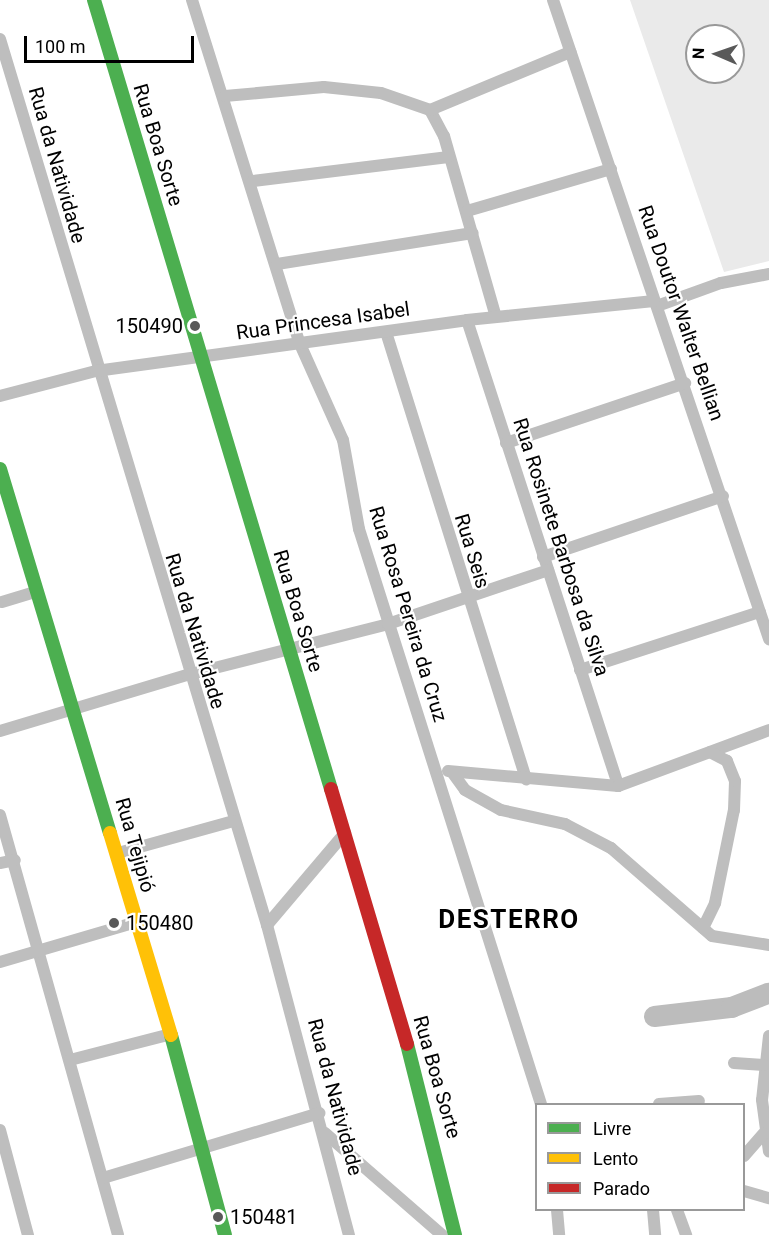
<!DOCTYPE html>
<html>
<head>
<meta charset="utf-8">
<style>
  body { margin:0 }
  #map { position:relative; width:769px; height:1235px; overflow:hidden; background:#fff; font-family:Roboto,sans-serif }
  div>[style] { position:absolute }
  .green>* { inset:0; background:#eaeaea }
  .river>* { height:21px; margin:-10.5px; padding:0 10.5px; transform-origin:10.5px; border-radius:10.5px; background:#bcbcbc }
  .street>* { height:12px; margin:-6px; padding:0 6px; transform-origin:6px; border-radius:6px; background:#bebebe }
  .fast>* { height:14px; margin:-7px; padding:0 7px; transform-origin:7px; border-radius:7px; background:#4caf50 }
  .slow>* { height:14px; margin:-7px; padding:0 7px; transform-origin:7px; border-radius:7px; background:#ffc107 }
  .jam>* { height:14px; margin:-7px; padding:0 7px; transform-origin:7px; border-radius:7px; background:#c62828 }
  .dots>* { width:16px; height:16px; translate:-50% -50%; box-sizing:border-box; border:3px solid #fff; border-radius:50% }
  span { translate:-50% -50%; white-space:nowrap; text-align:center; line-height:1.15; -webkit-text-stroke:4.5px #fff; paint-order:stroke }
  .street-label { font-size:20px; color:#000 }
  .poi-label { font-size:20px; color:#000 }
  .right { translate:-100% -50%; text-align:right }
  .left { translate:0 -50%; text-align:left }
  .district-label { font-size:26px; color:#000; font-weight:700; letter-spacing:1.5px }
  .legend { position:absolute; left:535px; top:1103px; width:210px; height:108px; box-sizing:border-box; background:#fff; border:2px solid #999; margin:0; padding:8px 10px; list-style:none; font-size:18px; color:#000 }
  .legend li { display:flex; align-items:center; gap:12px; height:30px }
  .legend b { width:30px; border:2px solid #999 }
  .north { position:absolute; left:685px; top:24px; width:60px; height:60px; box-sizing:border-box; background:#fff; border:2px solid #999; border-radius:50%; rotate:272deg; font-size:16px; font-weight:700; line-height:24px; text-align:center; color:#000 }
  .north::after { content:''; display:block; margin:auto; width:21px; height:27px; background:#595959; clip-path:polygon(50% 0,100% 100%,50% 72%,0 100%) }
  .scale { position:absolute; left:24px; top:36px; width:170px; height:27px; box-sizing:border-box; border:3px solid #000; border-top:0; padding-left:8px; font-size:18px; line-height:21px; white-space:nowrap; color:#000; -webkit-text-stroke:4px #fff; paint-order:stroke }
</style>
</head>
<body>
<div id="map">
  <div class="green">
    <div style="clip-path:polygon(evenodd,630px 0,769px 0,769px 261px,724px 272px,630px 0,697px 36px,733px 36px,733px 72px,697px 72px,697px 36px)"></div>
  </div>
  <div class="river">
    <div style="left:654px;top:1016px;width:78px;rotate:-6.7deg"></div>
    <div style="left:731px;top:1007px;width:40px;rotate:-21deg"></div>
  </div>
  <div class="street">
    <div style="left:192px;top:0;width:361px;rotate:72.6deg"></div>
    <div style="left:300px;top:344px;width:105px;rotate:65.9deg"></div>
    <div style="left:343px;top:440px;width:90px;rotate:79.8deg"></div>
    <div style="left:359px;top:529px;width:603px;rotate:72.44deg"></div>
    <div style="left:553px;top:0;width:675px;rotate:71.32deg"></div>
    <div style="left:0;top:39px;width:925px;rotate:73.23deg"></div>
    <div style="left:267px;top:925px;width:321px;rotate:75.2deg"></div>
    <div style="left:225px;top:96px;width:99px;rotate:-5.2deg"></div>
    <div style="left:324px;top:87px;width:57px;rotate:6deg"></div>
    <div style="left:381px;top:93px;width:52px;rotate:19.1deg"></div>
    <div style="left:430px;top:110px;width:30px;rotate:62deg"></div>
    <div style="left:444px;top:136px;width:188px;rotate:74deg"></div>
    <div style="left:430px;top:110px;width:152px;rotate:-22.5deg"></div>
    <div style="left:253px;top:181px;width:197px;rotate:-7deg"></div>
    <div style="left:467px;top:211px;width:150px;rotate:-16.3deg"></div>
    <div style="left:277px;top:264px;width:198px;rotate:-9deg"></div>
    <div style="left:657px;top:306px;width:68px;rotate:-19.8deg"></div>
    <div style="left:721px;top:283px;width:49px;rotate:-10.6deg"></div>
    <div style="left:467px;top:320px;width:490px;rotate:72deg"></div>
    <div style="left:386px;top:332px;width:469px;rotate:72.6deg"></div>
    <div style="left:0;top:396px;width:99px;rotate:-14.6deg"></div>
    <div style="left:96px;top:371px;width:374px;rotate:-7.8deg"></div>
    <div style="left:467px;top:320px;width:188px;rotate:-5.8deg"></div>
    <div style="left:506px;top:443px;width:189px;rotate:-18.5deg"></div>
    <div style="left:543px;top:557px;width:190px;rotate:-18.7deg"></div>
    <div style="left:2px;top:602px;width:37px;rotate:-17deg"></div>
    <div style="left:580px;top:670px;width:189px;rotate:-17.9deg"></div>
    <div style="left:0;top:731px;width:195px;rotate:-16.7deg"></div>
    <div style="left:187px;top:675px;width:207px;rotate:-14.2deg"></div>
    <div style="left:388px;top:624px;width:169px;rotate:-18.6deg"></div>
    <div style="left:448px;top:771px;width:171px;rotate:5deg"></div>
    <div style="left:618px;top:786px;width:161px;rotate:-20.3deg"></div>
    <div style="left:452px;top:772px;width:22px;rotate:54deg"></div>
    <div style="left:465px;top:790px;width:41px;rotate:29.1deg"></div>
    <div style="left:501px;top:810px;width:66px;rotate:12.3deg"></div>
    <div style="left:565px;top:824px;width:52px;rotate:27.6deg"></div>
    <div style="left:611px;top:848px;width:134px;rotate:41.1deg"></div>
    <div style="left:712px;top:936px;width:58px;rotate:9deg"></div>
    <div style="left:0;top:815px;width:436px;rotate:74.3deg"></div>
    <div style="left:118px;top:853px;width:119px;rotate:-15.5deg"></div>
    <div style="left:0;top:863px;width:15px;rotate:-11deg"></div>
    <div style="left:267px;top:925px;width:121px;rotate:-49.7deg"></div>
    <div style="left:703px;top:928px;width:28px;rotate:-64deg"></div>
    <div style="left:715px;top:903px;width:95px;rotate:-78.5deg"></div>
    <div style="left:734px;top:810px;width:29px;rotate:-88deg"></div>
    <div style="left:735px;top:781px;width:22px;rotate:-112deg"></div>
    <div style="left:727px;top:761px;width:19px;rotate:-152deg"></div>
    <div style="left:0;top:962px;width:143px;rotate:-16.3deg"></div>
    <div style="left:769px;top:1036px;width:64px;rotate:96.2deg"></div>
    <div style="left:762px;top:1100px;width:52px;rotate:82.3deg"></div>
    <div style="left:70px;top:1060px;width:104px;rotate:-14.4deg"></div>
    <div style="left:734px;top:1063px;width:30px;rotate:4deg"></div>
    <div style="left:659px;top:1104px;width:40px;rotate:-4.3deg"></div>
    <div style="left:0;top:1130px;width:109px;rotate:75.1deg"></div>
    <div style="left:325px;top:1133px;width:155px;rotate:41.1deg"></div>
    <div style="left:744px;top:1156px;width:30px;rotate:-49deg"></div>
    <div style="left:103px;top:1178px;width:226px;rotate:-16.7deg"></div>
    <div style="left:744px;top:1191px;width:26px;rotate:16deg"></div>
    <div style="left:557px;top:1210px;width:25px;rotate:85deg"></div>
    <div style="left:653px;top:1210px;width:25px;rotate:85deg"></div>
    <div style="left:677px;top:1210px;width:27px;rotate:70deg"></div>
  </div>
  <div class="fast">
    <div style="left:94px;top:0;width:824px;rotate:73.28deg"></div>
    <div style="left:0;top:469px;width:380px;rotate:73.2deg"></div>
    <div style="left:171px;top:1035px;width:207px;rotate:74.9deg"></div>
    <div style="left:407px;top:1044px;width:197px;rotate:75.9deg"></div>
  </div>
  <div class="slow">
    <div style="left:110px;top:833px;width:211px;rotate:73.2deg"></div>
  </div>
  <div class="jam">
    <div style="left:331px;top:789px;width:266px;rotate:73.4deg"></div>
  </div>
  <div class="dots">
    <div style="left:195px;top:326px;background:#595959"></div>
    <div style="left:114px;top:923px;background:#595959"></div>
    <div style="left:218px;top:1217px;background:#595959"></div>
  </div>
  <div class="street-label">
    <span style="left:158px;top:145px;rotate:73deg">Rua Boa Sorte</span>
    <span style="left:57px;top:165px;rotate:74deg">Rua da Natividade</span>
    <span style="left:681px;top:313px;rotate:71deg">Rua Doutor Walter Bellian</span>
    <span style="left:323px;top:321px;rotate:-8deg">Rua Princesa Isabel</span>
    <span style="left:561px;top:547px;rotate:72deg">Rua Rosinete Barbosa da Silva</span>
    <span style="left:472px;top:551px;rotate:73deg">Rua Seis</span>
    <span style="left:298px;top:611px;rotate:73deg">Rua Boa Sorte</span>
    <span style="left:408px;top:614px;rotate:73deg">Rua Rosa Pereira da Cruz</span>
    <span style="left:195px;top:631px;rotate:73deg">Rua da Natividade</span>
    <span style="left:135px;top:845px;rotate:74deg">Rua Tejipió</span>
    <span style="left:437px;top:1077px;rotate:74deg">Rua Boa Sorte</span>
    <span style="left:335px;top:1097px;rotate:75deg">Rua da Natividade</span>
  </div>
  <div class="poi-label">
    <span class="right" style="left:183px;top:326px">150490</span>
    <span class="left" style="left:126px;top:923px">150480</span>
    <span class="left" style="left:230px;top:1217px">150481</span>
  </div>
  <div class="district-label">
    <span style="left:509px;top:920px">DESTERRO</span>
  </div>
  <ul class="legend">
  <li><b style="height:8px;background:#4caf50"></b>Livre</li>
  <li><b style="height:8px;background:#ffc107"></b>Lento</li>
  <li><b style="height:8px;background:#c62828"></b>Parado</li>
  </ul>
  <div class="north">N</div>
  <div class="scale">100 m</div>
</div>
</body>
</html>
